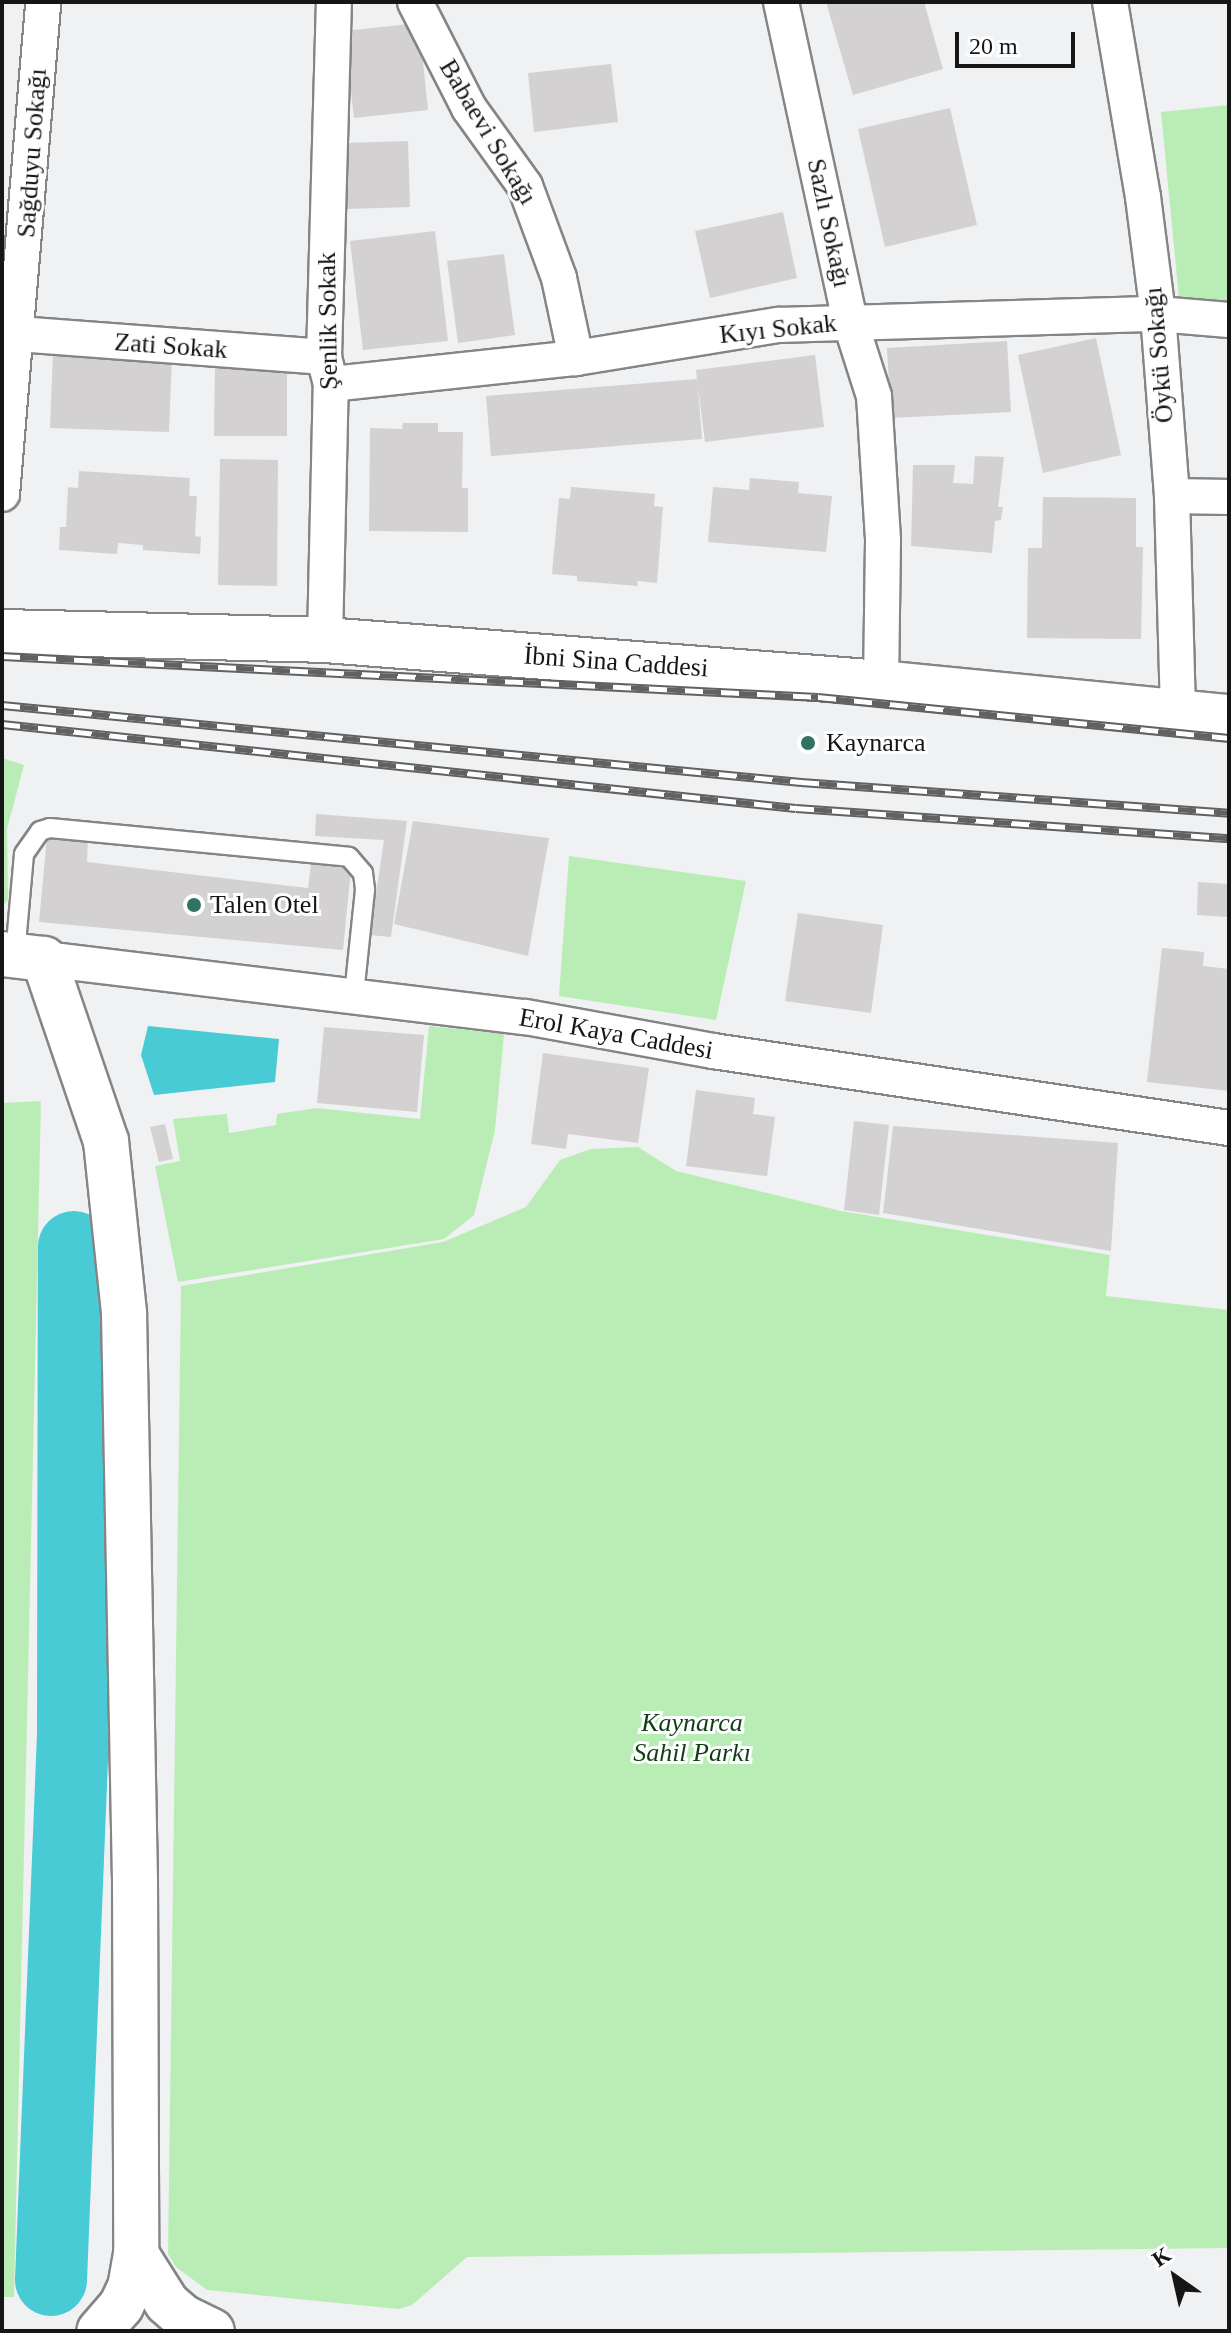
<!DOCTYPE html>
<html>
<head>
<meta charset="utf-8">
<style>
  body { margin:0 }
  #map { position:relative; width:1231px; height:2333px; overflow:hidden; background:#f0f1f2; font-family:Georgia,serif }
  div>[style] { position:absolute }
  .green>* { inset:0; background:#baedb6 }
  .water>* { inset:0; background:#48cbd5 }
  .river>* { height:72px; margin:-36px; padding:0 36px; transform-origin:36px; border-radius:36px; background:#48cbd5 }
  .building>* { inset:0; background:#d3d1d2 }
  .roads { filter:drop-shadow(2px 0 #858586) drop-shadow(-2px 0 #858586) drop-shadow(0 2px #858586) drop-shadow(0 -2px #858586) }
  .lane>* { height:18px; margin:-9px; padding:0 9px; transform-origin:9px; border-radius:9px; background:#fff }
  .street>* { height:34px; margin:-17px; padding:0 17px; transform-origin:17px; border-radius:17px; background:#fff }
  .secondary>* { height:44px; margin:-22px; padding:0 22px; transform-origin:22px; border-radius:22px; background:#fff }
  .rail>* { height:9px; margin-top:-4.5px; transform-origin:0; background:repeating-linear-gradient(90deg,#fdfeff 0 18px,#616162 0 36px); box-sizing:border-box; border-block:2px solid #616162 }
  .dots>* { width:22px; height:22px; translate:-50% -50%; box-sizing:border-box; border:4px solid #fdfeff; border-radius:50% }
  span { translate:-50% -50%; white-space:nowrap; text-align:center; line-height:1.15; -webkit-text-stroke:6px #fdfeff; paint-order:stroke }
  .street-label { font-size:26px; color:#161617 }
  .poi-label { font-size:26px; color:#161617 }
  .left { translate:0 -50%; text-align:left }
  .park-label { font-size:26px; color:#123d11; font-style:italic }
  .frame { position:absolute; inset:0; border:4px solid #161617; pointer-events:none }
  .north { position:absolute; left:1135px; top:2237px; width:80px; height:80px; -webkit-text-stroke:6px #fdfeff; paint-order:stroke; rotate:326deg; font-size:22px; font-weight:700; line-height:32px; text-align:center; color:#161617 }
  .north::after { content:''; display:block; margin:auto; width:28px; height:36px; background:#161617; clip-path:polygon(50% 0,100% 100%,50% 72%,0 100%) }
  .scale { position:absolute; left:955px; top:32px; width:120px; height:36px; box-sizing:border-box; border:4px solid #161617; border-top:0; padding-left:10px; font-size:24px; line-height:28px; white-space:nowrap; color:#161617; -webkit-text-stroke:6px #fdfeff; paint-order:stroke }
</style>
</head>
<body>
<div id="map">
  <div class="green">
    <div style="clip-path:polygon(1229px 105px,1229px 304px,1180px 309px,1161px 112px)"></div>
    <div style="clip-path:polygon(2px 758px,24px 765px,7px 829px,8px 900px,2px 907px)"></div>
    <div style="clip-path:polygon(569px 856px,746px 881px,716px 1020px,559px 996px)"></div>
    <div style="clip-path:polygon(429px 1026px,504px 1034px,495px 1130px,474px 1215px,444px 1239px,178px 1282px,155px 1166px,180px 1161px,173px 1119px,227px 1114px,229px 1133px,276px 1125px,277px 1114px,317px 1108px,420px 1119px)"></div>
    <div style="clip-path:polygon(41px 1101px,14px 2297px,2px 2297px,2px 1103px)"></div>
    <div style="clip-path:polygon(638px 1147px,676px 1171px,841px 1211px,1110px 1255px,1106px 1296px,1229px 1310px,1229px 2248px,467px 2257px,412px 2305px,399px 2309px,207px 2290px,176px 2267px,168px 2254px,181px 1286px,443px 1242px,526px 1207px,560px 1160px,591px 1149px)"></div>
  </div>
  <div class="water">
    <div style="clip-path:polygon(148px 1026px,279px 1039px,275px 1082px,154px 1095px,141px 1055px)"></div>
  </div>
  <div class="river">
    <div style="left:51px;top:2280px;width:546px;rotate:-87.69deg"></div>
    <div style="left:73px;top:1734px;width:487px;rotate:-89.9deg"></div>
  </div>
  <div class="building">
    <div style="clip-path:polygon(826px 2px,924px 2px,943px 69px,853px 95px)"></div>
    <div style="clip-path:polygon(419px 23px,428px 110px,354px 118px,344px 31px)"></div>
    <div style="clip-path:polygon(611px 64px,618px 122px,534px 132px,528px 73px)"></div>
    <div style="clip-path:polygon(950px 108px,977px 225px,885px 247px,858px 129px)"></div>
    <div style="clip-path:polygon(408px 141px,410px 207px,347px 209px,345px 143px)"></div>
    <div style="clip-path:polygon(783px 212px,797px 278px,710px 298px,695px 231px)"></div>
    <div style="clip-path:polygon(435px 231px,448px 341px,363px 350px,350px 241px)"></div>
    <div style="clip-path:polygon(504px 254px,515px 335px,458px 343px,447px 261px)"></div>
    <div style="clip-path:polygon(1096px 338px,1121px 455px,1043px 473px,1018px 355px)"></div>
    <div style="clip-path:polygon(1007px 341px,1011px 412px,891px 418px,887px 348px)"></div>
    <div style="clip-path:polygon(53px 353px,172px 356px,169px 432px,50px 428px)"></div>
    <div style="clip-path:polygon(815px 355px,824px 427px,705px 442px,698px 386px,702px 439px,491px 456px,486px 396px,697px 379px,696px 370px)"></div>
    <div style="clip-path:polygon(215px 363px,287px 363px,287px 436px,214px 436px)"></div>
    <div style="clip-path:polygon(403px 423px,438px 423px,438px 432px,463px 432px,462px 488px,468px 488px,468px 532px,369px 531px,370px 428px,402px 429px)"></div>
    <div style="clip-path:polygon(975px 456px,1004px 457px,998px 507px,1003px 507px,1001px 520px,995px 521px,992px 553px,911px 546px,913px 465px,955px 465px,953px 483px,973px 484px)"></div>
    <div style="clip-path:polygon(220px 459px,278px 460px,277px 586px,218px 585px)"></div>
    <div style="clip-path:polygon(79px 471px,190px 478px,189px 496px,197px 496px,195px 536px,201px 537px,200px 554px,143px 550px,143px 545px,118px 543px,117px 554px,59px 550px,60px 527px,66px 527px,68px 487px,78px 488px)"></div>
    <div style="clip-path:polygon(750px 478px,799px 482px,798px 493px,832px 496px,826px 552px,708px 542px,713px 487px,749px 490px)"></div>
    <div style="clip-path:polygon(571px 487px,655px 494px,654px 506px,663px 507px,657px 583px,637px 581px,638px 586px,577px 581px,577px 576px,552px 574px,559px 498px,570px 499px)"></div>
    <div style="clip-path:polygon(1043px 497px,1136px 498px,1136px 547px,1143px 547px,1141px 639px,1027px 638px,1028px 548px,1042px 548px)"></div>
    <div style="clip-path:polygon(316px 814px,407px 821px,391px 937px,370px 935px,384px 840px,315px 836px)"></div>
    <div style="clip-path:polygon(413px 821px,549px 838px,528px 956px,394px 924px)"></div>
    <div style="clip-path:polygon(47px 837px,88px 839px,87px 862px,308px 888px,311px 864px,351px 869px,343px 950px,39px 922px)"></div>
    <div style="clip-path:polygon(1198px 882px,1229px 884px,1229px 917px,1197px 915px)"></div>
    <div style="clip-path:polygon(798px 913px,883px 925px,871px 1013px,785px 1001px)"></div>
    <div style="clip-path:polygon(1162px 948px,1204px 952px,1203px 966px,1229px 969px,1229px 1091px,1147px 1082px)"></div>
    <div style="clip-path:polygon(324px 1027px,424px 1035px,417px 1112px,317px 1103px)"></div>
    <div style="clip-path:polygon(543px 1053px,649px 1068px,638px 1143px,568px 1134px,566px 1149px,531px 1144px)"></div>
    <div style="clip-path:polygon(696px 1090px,755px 1098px,753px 1114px,775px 1117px,767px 1176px,686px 1166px)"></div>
    <div style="clip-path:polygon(854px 1121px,889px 1125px,879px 1215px,844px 1210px)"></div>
    <div style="clip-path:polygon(165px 1124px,173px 1159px,159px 1162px,150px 1127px)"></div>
    <div style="clip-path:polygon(893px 1126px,1118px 1143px,1111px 1251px,883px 1213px)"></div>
  </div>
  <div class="roads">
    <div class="lane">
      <div style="left:15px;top:955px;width:101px;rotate:-84.9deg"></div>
      <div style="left:24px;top:854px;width:28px;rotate:-55deg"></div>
      <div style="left:40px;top:831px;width:10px;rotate:-17deg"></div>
      <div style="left:50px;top:828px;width:300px;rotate:5.5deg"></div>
      <div style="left:349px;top:857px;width:21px;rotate:49deg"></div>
      <div style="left:363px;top:873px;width:17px;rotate:83deg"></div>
      <div style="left:365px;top:890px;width:105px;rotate:96deg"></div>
    </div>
    <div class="street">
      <div style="left:415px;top:2px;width:119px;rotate:63deg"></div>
      <div style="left:469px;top:108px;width:96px;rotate:54.3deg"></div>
      <div style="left:525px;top:186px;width:98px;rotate:69.7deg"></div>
      <div style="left:559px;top:278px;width:82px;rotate:78deg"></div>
      <div style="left:781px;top:2px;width:326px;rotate:77.8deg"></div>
      <div style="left:850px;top:321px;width:79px;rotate:72.3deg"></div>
      <div style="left:874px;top:396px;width:145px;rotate:86.4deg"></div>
      <div style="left:883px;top:541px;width:142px;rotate:90.8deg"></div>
      <div style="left:1110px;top:2px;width:198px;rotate:80.4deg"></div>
      <div style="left:1143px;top:197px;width:118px;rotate:82.7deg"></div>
      <div style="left:1158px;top:314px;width:183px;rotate:85.6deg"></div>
      <div style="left:1172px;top:496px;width:215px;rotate:88.4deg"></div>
      <div style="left:18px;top:334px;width:307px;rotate:4.3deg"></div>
      <div style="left:331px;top:384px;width:246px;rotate:-6.1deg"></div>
      <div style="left:576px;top:358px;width:205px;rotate:-9.3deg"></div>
      <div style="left:778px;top:325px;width:380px;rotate:-1.7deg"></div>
      <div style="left:1158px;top:314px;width:71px;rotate:4.8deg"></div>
      <div style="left:2px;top:494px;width:494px;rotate:-85.2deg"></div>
      <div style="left:1172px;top:496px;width:57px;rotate:1deg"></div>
      <div style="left:325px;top:640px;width:256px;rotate:-88.7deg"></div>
      <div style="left:331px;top:384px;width:28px;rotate:-105deg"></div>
      <div style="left:324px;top:357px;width:355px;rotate:-88.4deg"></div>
      <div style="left:44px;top:959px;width:485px;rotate:6.9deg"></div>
      <div style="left:526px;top:1017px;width:190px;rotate:10.3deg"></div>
      <div style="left:713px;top:1051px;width:522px;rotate:8.49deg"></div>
    </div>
    <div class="secondary">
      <div style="left:2px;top:632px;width:323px;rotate:1.4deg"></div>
      <div style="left:325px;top:640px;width:558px;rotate:4.42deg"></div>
      <div style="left:881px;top:683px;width:350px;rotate:5.6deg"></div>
      <div style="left:2px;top:954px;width:42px;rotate:6.8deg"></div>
      <div style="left:44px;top:959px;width:192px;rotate:71.2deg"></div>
      <div style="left:106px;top:1141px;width:173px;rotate:84deg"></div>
      <div style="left:124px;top:1313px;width:566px;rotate:88.89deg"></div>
      <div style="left:135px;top:1879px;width:375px;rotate:89.8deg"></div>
      <div style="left:136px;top:2254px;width:34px;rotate:100deg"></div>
      <div style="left:130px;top:2287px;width:21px;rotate:115deg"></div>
      <div style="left:121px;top:2306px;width:33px;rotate:131deg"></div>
      <div style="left:136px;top:2254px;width:58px;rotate:57.7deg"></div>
      <div style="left:167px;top:2303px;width:21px;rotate:41deg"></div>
      <div style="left:183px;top:2317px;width:32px;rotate:26deg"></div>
    </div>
  </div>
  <div class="rail">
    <div style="left:2px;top:656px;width:817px;rotate:2.88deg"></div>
    <div style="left:818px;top:697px;width:413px;rotate:5.7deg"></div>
    <div style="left:2px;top:705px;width:803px;rotate:5.5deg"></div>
    <div style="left:801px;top:782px;width:429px;rotate:4.1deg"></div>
    <div style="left:2px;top:724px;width:798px;rotate:6.04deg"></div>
    <div style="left:796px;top:808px;width:434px;rotate:4deg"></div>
  </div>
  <div class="dots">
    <div style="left:808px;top:743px;background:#317363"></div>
    <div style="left:194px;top:905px;background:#317363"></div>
  </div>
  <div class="street-label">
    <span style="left:488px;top:132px;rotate:59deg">Babaevi Sokağı</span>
    <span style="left:32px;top:153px;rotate:-86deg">Sağduyu Sokağı</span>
    <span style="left:829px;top:223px;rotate:78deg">Sazlı Sokağı</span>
    <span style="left:328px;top:321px;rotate:-91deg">Şenlik Sokak</span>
    <span style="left:778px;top:329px;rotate:-6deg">Kıyı Sokak</span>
    <span style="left:171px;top:346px;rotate:4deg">Zati Sokak</span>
    <span style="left:1159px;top:355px;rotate:-95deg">Öykü Sokağı</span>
    <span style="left:616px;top:662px;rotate:4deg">İbni Sina Caddesi</span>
    <span style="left:616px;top:1034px;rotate:10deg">Erol Kaya Caddesi</span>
  </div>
  <div class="poi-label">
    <span class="left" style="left:826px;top:743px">Kaynarca</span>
    <span class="left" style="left:210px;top:905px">Talen Otel</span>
  </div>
  <div class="park-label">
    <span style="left:692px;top:1738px">Kaynarca<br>Sahil Parkı</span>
  </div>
  <div class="frame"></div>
  <div class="north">K</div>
  <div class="scale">20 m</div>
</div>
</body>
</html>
